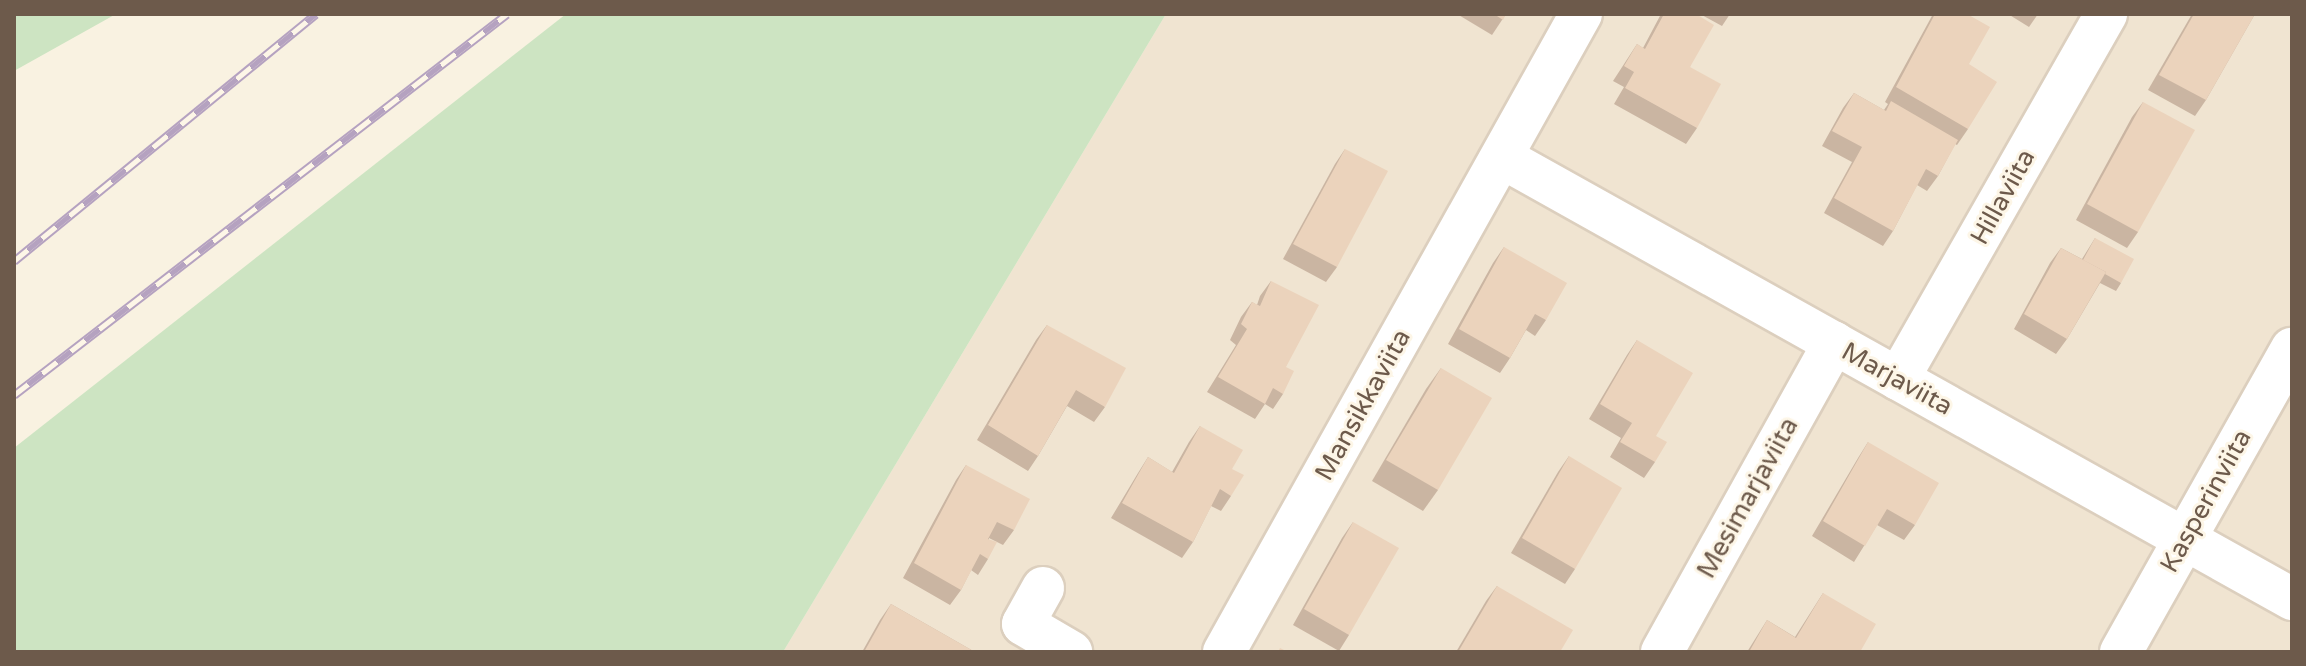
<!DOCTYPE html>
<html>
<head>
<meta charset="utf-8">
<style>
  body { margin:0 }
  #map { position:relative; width:2306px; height:666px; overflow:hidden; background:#f9f2e1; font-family:"Varela Round",sans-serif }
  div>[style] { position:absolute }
  .residential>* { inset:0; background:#f0e4d1 }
  .green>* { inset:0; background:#cde4c2 }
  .roads { filter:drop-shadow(2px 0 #dccfbe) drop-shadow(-2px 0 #dccfbe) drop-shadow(0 2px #dccfbe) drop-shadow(0 -2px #dccfbe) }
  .minor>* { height:42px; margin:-21px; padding:0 21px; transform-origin:21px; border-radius:21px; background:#fff }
  .rail>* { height:9px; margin-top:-4.5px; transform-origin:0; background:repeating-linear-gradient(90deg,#fdf6e7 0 18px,#b5a2c0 0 36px); box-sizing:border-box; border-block:2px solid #b5a2c0 }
  .wall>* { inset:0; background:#cab5a2 }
  .building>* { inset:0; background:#ebd3bc }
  span { translate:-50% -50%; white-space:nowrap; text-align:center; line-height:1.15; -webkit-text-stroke:6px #fdf6e7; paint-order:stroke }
  .street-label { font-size:26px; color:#6d5a4b }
  .frame { position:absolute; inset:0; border:16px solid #6d5a4b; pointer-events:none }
</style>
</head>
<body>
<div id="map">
  <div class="residential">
    <div style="clip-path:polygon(1166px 14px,2292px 14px,2292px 652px,783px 652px)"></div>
  </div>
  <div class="green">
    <div style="clip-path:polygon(14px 14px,116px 14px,14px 71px)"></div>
    <div style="clip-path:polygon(566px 14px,1166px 14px,783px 652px,14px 652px,14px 448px)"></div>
  </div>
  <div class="roads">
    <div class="minor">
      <div style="left:1503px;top:158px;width:904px;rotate:29.2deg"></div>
      <div style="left:1898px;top:379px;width:420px;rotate:-60.3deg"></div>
      <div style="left:1043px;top:588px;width:41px;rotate:119.1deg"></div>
      <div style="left:1023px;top:624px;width:56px;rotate:30.3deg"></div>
      <div style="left:1224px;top:652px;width:731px;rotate:-60.77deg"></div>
      <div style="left:1662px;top:652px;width:354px;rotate:-60.9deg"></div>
      <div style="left:2121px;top:652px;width:348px;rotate:-60.6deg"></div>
    </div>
  </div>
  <div class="rail">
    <div style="left:14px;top:261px;width:390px;rotate:-39.3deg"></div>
    <div style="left:14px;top:395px;width:623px;rotate:-37.7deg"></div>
  </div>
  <div class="wall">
    <div style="clip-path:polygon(1457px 14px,1506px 14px,1492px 35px)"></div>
    <div style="clip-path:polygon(1661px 14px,1696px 14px,1690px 67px,1697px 128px,1686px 144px,1614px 104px,1624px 87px,1613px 81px,1637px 44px,1643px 48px)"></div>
    <div style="clip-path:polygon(1700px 14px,1730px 14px,1722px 26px)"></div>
    <div style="clip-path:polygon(1933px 14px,1967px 14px,1969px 64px,1968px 129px,1957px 145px,1955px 144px,1938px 176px,1927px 191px,1917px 185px,1893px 231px,1883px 246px,1824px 213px,1852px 162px,1822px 146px,1843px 108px,1854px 93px,1884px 110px,1888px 104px,1885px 102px)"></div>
    <div style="clip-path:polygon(2008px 14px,2038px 14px,2029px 27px)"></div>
    <div style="clip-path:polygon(2192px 14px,2255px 14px,2206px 100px,2195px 116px,2148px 90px)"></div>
    <div style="clip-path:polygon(2143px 102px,2138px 232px,2127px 248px,2076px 220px,2132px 117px)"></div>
    <div style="clip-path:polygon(1345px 149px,1337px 267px,1326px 282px,1283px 259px,1335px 164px)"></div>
    <div style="clip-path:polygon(2095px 238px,2121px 283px,2116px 291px,2100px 283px,2067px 339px,2056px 354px,2014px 329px,2050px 263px,2061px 248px,2082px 259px)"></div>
    <div style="clip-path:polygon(1504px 247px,1546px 320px,1535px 336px,1526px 330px,1510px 358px,1500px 373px,1448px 344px,1493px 263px)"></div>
    <div style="clip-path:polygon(1271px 281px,1286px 367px,1283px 394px,1273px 409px,1265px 404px,1255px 419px,1207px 392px,1236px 345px,1230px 340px,1241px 317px,1252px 302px,1257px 305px,1260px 296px)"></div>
    <div style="clip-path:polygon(1047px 325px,1105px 407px,1094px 422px,1067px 406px,1038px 456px,1028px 471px,977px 440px,1036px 340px)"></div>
    <div style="clip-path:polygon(1637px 340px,1656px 436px,1655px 462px,1644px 478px,1610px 457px,1621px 438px,1589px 419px,1627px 355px)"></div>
    <div style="clip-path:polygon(1441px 368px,1438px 490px,1423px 511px,1372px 481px,1426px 389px)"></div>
    <div style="clip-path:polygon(1200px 426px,1232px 469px,1231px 496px,1221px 511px,1211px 506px,1193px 542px,1182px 558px,1111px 518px,1138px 473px,1148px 457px,1172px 472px,1189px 442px)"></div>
    <div style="clip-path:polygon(1868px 442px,1915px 525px,1904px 540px,1877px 525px,1854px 562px,1812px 536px,1858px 458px)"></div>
    <div style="clip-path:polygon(1569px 456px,1575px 569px,1565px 584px,1511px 553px,1558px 472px)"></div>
    <div style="clip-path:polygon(966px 465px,1014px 530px,1003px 545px,989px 538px,988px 559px,978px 575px,971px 570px,961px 590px,950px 605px,903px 578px,956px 480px)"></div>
    <div style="clip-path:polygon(1353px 522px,1349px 635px,1339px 651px,1293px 625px,1342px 538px)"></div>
    <div style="clip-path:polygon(1497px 586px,1560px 652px,1456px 652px,1486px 601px)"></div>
    <div style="clip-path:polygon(1823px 593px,1860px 652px,1747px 652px,1767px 620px,1795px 637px)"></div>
    <div style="clip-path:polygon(891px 604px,975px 652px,862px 652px,880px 620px)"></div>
  </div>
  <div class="building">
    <div style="clip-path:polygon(1494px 14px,1506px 14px,1503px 20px)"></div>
    <div style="clip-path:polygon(1664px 14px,1696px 14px,1714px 25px,1690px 67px,1721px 84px,1697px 128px,1625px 88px,1634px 72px,1624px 66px,1637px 44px,1645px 49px)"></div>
    <div style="clip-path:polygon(1935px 14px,1967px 14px,1990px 27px,1969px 64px,1997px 82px,1968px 129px,1896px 87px)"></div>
    <div style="clip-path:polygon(2194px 14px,2255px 14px,2206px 100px,2159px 75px)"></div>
    <div style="clip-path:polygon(1854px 93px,1886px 111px,1891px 101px,1958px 140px,1938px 176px,1926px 169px,1893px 231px,1834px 198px,1862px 147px,1832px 131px)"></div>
    <div style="clip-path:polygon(2143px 102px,2195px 130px,2138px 232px,2087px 204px)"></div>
    <div style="clip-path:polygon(1345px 149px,1388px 171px,1337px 267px,1293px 244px)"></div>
    <div style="clip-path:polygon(2095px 238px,2134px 259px,2121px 283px,2105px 274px,2106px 272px,2083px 260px)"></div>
    <div style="clip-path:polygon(1504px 247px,1567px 283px,1546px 320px,1535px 314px,1510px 358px,1459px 329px)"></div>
    <div style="clip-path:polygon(2061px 248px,2106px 272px,2067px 339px,2024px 314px)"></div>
    <div style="clip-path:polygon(1271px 281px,1319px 305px,1286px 367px,1294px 371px,1283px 394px,1273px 388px,1265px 404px,1218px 377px,1247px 329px,1241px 324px,1252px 302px,1260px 306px)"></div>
    <div style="clip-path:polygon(1047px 325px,1126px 368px,1105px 407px,1076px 390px,1038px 456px,988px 425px)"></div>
    <div style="clip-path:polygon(1637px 340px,1693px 373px,1656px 436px,1667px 442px,1655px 462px,1620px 442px,1632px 423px,1600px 404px)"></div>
    <div style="clip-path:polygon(1441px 368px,1492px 398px,1438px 490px,1386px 460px)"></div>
    <div style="clip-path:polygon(1200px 426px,1243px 450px,1232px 469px,1244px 475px,1231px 496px,1220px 489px,1193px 542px,1122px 503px,1148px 457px,1174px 473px)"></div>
    <div style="clip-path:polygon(1868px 442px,1939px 483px,1915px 525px,1887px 509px,1865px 546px,1823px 521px)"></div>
    <div style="clip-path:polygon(1569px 456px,1622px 488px,1575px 569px,1522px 538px)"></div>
    <div style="clip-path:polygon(966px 465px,1030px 499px,1014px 530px,997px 522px,988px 539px,997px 542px,988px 559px,980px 554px,961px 590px,914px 563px)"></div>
    <div style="clip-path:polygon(1353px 522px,1399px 548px,1349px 635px,1304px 609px)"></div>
    <div style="clip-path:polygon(1497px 586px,1573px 630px,1560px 652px,1458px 652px)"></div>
    <div style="clip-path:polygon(1823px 593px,1876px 624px,1860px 652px,1749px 652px,1767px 620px,1796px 638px)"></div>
    <div style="clip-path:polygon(891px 604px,975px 652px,864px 652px)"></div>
    <div style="clip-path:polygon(1280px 648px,1288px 652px,1278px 652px)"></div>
  </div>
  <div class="street-label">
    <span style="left:2003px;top:197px;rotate:-61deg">Hillaviita</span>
    <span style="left:1897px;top:379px;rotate:29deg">Marjaviita</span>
    <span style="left:1363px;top:405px;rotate:-61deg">Mansikkaviita</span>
    <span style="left:1748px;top:498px;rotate:-61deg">Mesimarjaviita</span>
    <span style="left:2206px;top:501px;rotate:-61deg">Kasperinviita</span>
  </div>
  <div class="frame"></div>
</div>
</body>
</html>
